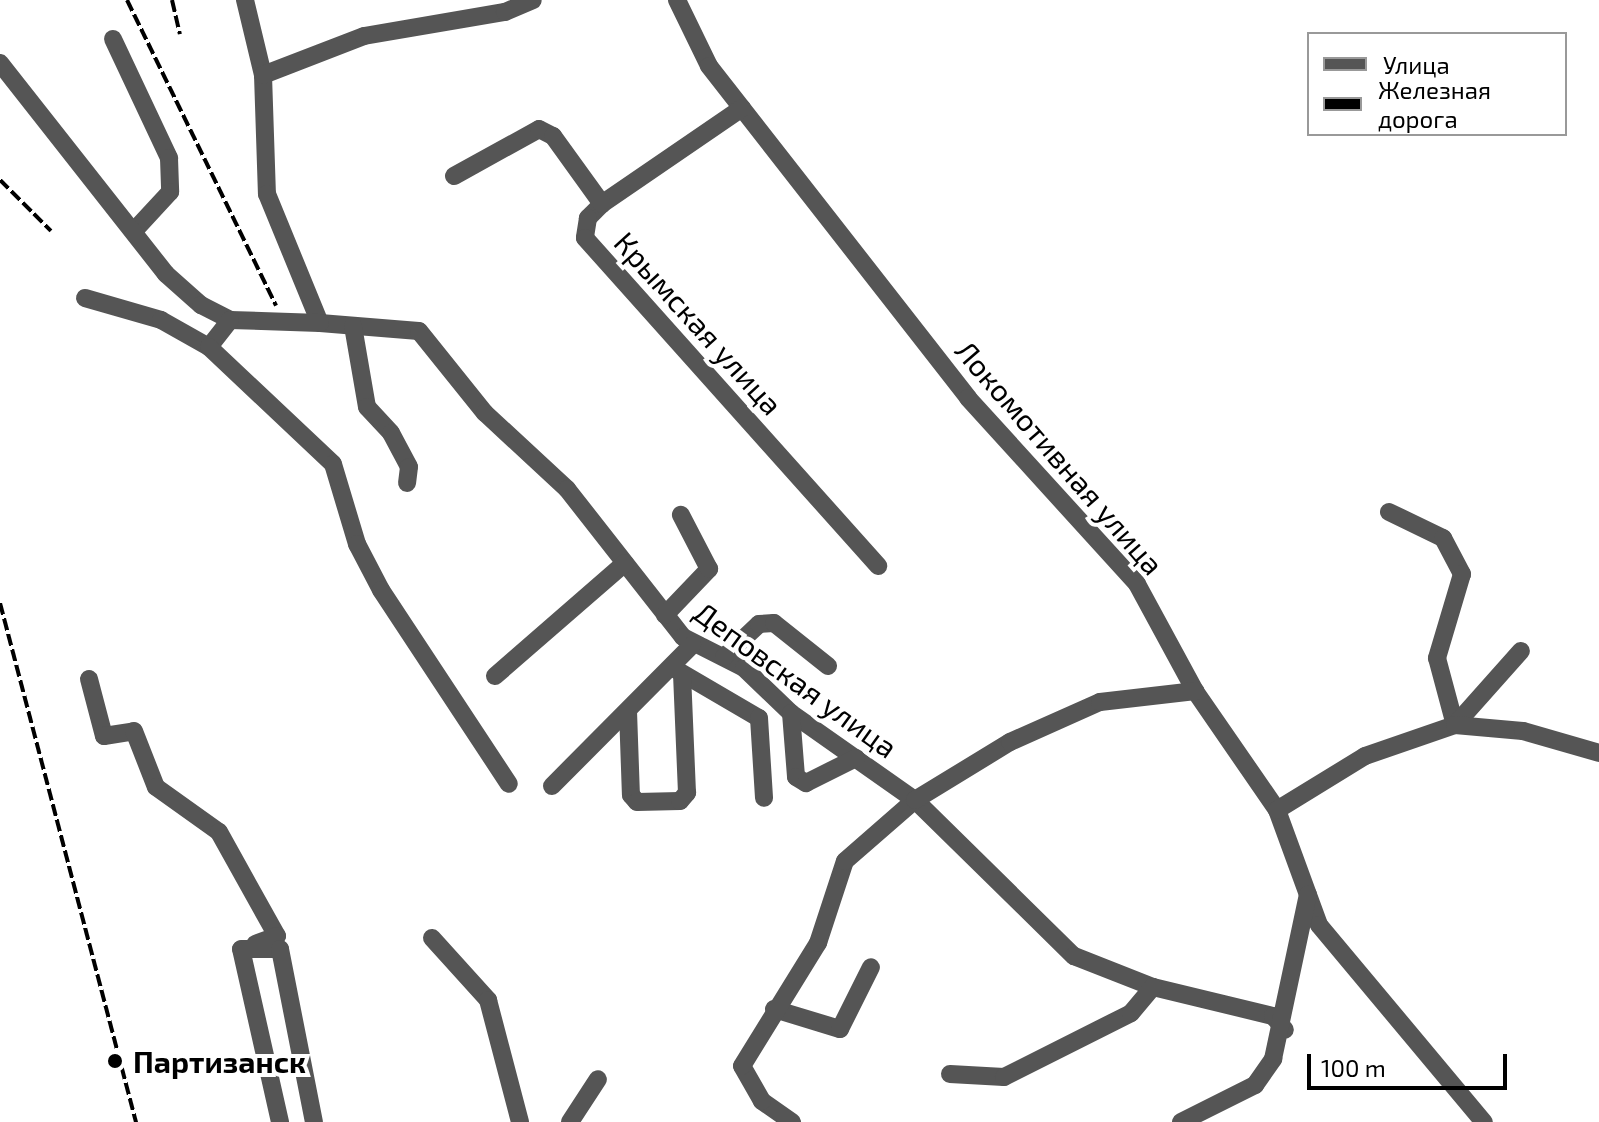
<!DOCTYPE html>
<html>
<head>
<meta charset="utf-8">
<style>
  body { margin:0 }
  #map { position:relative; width:1599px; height:1122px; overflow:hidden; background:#fff; font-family:"Exo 2",sans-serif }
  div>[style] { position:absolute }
  .minor>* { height:18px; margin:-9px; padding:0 9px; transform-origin:9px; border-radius:9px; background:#555 }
  .rail>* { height:4px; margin-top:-2px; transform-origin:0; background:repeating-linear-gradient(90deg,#000 0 12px,transparent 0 16px) }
  .dots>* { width:22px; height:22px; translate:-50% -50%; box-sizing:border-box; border:4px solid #fff; border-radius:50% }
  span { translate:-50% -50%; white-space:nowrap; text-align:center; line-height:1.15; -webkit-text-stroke:8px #fff; paint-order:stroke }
  .street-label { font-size:30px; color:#000 }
  .poi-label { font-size:30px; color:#000; font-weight:700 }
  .left { translate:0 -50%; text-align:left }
  .legend { position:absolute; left:1307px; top:32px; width:260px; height:104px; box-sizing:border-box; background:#fff; border:2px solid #999; margin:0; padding:10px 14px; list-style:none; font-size:24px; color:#000 }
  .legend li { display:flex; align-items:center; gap:16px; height:40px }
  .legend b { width:40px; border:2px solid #999 }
  .scale { position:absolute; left:1307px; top:1054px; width:200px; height:36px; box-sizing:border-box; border:4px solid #000; border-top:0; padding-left:10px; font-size:24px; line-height:28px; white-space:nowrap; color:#000; -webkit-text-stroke:6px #fff; paint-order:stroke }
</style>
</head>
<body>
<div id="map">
  <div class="minor">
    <div style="left:245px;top:0;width:77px;rotate:76.5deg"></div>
    <div style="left:263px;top:75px;width:119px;rotate:88.1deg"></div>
    <div style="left:267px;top:194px;width:139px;rotate:67.7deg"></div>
    <div style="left:320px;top:323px;width:99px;rotate:4.6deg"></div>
    <div style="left:419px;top:331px;width:105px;rotate:51.2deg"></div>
    <div style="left:485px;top:413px;width:112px;rotate:42.8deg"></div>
    <div style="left:567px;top:489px;width:188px;rotate:51.9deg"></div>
    <div style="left:683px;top:637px;width:68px;rotate:26.9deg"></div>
    <div style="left:744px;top:668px;width:65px;rotate:43.8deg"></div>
    <div style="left:791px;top:713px;width:151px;rotate:35.1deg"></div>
    <div style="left:915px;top:800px;width:223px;rotate:44.5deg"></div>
    <div style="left:1074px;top:956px;width:85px;rotate:21.4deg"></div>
    <div style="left:1153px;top:987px;width:123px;rotate:13.6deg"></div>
    <div style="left:1273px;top:1016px;width:18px;rotate:49deg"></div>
    <div style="left:677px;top:0;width:73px;rotate:64.1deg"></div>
    <div style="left:709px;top:66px;width:421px;rotate:52deg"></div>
    <div style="left:968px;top:398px;width:251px;rotate:47.7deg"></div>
    <div style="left:1137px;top:584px;width:122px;rotate:61.5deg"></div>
    <div style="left:1195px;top:691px;width:145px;rotate:55.4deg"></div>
    <div style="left:1277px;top:810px;width:122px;rotate:69.9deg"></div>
    <div style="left:1319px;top:925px;width:257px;rotate:50.1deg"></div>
    <div style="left:113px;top:39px;width:132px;rotate:64.8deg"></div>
    <div style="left:169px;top:158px;width:34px;rotate:88deg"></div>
    <div style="left:170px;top:192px;width:53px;rotate:132.7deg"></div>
    <div style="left:0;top:63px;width:268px;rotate:51.8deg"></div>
    <div style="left:166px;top:274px;width:47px;rotate:41.5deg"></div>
    <div style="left:201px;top:305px;width:33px;rotate:27deg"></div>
    <div style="left:230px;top:320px;width:90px;rotate:1.9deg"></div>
    <div style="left:263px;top:75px;width:108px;rotate:-21.1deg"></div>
    <div style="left:364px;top:36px;width:143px;rotate:-9.7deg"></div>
    <div style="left:505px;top:12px;width:30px;rotate:-23deg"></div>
    <div style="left:742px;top:108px;width:170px;rotate:145.6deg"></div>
    <div style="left:602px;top:204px;width:20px;rotate:135deg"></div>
    <div style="left:588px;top:218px;width:20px;rotate:99deg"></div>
    <div style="left:585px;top:238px;width:440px;rotate:48.2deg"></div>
    <div style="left:454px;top:176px;width:97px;rotate:-28.9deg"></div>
    <div style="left:539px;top:129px;width:16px;rotate:27deg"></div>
    <div style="left:553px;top:136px;width:84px;rotate:54.2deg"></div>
    <div style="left:85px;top:298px;width:79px;rotate:16.1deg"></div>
    <div style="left:161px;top:320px;width:55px;rotate:29.4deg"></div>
    <div style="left:209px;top:347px;width:34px;rotate:-52deg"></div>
    <div style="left:353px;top:326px;width:82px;rotate:80.2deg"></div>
    <div style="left:367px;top:407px;width:35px;rotate:47deg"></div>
    <div style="left:391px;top:433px;width:38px;rotate:62deg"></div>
    <div style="left:409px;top:467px;width:16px;rotate:97deg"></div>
    <div style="left:209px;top:347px;width:170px;rotate:43.3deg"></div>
    <div style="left:333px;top:464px;width:84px;rotate:73.3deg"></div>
    <div style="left:357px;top:544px;width:52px;rotate:62.4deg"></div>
    <div style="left:381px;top:590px;width:232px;rotate:56.6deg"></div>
    <div style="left:1389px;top:512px;width:60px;rotate:25.7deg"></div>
    <div style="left:1443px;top:538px;width:41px;rotate:62.2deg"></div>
    <div style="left:1462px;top:574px;width:88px;rotate:106.6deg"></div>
    <div style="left:1437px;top:658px;width:69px;rotate:75deg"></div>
    <div style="left:665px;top:615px;width:64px;rotate:-46.3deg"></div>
    <div style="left:709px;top:569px;width:61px;rotate:-117.4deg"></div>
    <div style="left:724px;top:657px;width:48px;rotate:-43.3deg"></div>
    <div style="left:759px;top:624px;width:15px;rotate:-4deg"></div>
    <div style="left:774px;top:623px;width:69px;rotate:38.5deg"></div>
    <div style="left:675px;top:669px;width:97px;rotate:30.3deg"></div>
    <div style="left:759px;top:718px;width:80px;rotate:86.4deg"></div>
    <div style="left:495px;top:676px;width:172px;rotate:-41deg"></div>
    <div style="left:89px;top:679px;width:59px;rotate:75.3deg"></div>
    <div style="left:104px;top:736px;width:30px;rotate:-9deg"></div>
    <div style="left:134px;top:731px;width:60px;rotate:68.6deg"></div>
    <div style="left:156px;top:787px;width:77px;rotate:35.5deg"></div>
    <div style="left:219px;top:832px;width:119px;rotate:60.9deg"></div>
    <div style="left:277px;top:936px;width:23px;rotate:160deg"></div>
    <div style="left:628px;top:711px;width:84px;rotate:88deg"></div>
    <div style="left:631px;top:795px;width:9px;rotate:49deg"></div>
    <div style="left:637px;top:802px;width:43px;rotate:-1.3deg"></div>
    <div style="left:680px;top:801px;width:11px;rotate:-49deg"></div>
    <div style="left:687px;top:793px;width:119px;rotate:-92.4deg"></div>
    <div style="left:791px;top:713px;width:64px;rotate:85.5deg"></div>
    <div style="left:796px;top:777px;width:12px;rotate:31deg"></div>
    <div style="left:806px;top:783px;width:56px;rotate:-26.6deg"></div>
    <div style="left:1455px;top:725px;width:99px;rotate:-48.3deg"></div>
    <div style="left:552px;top:786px;width:199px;rotate:-45.2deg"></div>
    <div style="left:1277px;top:810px;width:103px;rotate:-31.5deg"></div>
    <div style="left:1365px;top:756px;width:95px;rotate:-19deg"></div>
    <div style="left:1455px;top:725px;width:68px;rotate:5deg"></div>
    <div style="left:1523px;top:731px;width:79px;rotate:16.1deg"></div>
    <div style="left:432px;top:938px;width:84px;rotate:47.9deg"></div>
    <div style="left:488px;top:1000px;width:126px;rotate:75.3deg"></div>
    <div style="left:774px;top:1009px;width:69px;rotate:16.9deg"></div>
    <div style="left:840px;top:1029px;width:69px;rotate:-63.4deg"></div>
    <div style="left:950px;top:1074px;width:54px;rotate:3.2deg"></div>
    <div style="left:1004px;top:1077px;width:142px;rotate:-26.7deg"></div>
    <div style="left:1131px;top:1013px;width:34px;rotate:-50deg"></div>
    <div style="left:280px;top:1122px;width:177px;rotate:-102.7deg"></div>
    <div style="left:241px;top:949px;width:39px"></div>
    <div style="left:280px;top:949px;width:176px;rotate:78.9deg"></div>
    <div style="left:570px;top:1122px;width:51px;rotate:-56.9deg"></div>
    <div style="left:792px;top:1122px;width:37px;rotate:-145deg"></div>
    <div style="left:762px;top:1101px;width:40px;rotate:-119.7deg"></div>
    <div style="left:742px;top:1066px;width:145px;rotate:-58.3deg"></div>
    <div style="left:818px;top:943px;width:86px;rotate:-71.8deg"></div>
    <div style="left:845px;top:861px;width:93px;rotate:-41.1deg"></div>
    <div style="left:915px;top:800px;width:111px;rotate:-31.4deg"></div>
    <div style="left:1010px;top:742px;width:98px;rotate:-24deg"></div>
    <div style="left:1100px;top:702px;width:96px;rotate:-6.6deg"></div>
    <div style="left:1181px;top:1122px;width:83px;rotate:-26.6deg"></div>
    <div style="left:1255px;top:1085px;width:32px;rotate:-55deg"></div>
    <div style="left:1273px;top:1059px;width:168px;rotate:-78deg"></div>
  </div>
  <div class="rail">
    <div style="left:127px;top:0;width:340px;rotate:64deg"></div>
    <div style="left:172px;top:0;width:35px;rotate:77deg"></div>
    <div style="left:0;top:180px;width:72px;rotate:45deg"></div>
    <div style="left:0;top:603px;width:537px;rotate:75.32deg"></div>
  </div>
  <div class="dots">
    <div style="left:115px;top:1061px;background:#000"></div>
  </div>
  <div class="street-label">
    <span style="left:699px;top:323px;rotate:48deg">Крымская улица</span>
    <span style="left:1060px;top:457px;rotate:49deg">Локомотивная улица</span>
    <span style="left:796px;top:679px;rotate:36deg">Деповская улица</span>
  </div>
  <div class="poi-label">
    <span class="left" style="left:133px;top:1061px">Партизанск</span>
  </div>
  <ul class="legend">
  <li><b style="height:10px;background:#555"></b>Улица</li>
  <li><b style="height:10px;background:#000"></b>Железная дорога</li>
  </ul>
  <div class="scale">100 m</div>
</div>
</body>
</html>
